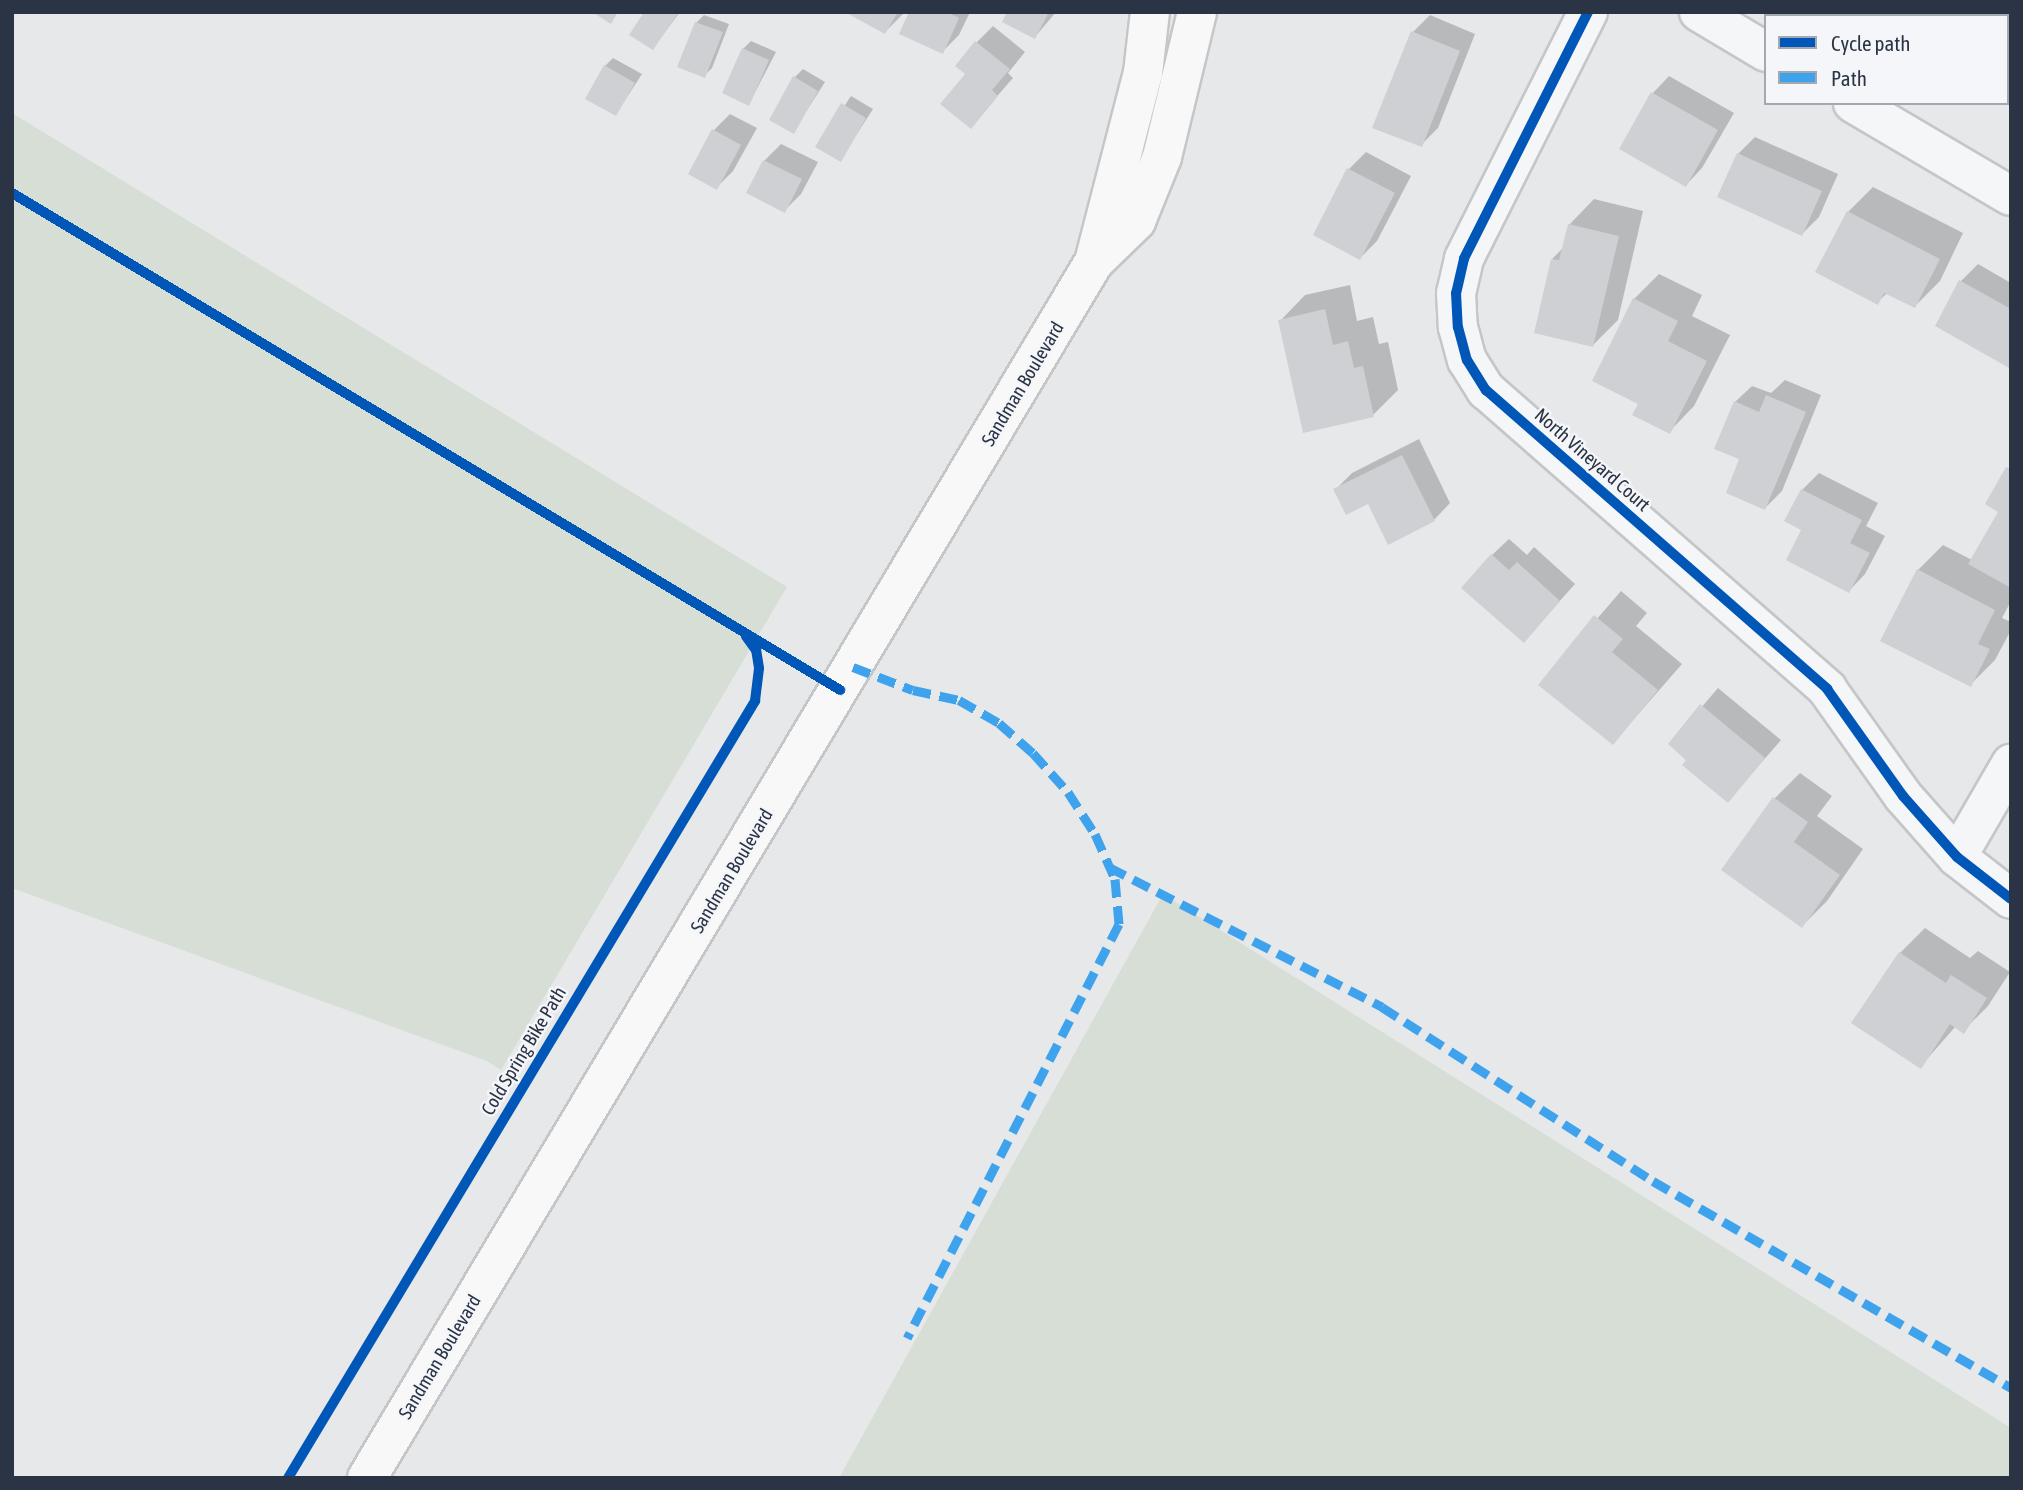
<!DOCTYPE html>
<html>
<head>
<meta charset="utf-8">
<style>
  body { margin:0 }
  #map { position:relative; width:2023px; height:1490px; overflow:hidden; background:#e6e8ea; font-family:"Asap Condensed",sans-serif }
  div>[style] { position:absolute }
  .green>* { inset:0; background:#d6ded6 }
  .shadow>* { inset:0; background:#0003 }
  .building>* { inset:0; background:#ced0d3 }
  .roads { filter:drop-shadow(2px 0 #c4c6c8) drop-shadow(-2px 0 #c4c6c8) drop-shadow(0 2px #c4c6c8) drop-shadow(0 -2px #c4c6c8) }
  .street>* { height:38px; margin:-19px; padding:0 19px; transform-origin:19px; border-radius:19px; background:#f5f6f7 }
  .highway>* { height:38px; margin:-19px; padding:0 19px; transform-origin:19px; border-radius:19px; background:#f8f8f8 }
  .quiet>* { height:9px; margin-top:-4.5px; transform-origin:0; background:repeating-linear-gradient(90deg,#3ea3ec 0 18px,transparent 0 27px) }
  .cycleway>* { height:10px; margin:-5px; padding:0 5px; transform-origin:5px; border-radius:5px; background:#0057b8 }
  span { translate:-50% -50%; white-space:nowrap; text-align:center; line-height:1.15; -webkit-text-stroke:5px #f4f6f9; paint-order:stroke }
  .street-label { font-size:19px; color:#2b3445 }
  .frame { position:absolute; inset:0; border:14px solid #2b3445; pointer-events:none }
  .legend { position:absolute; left:1764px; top:14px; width:245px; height:91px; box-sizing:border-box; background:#f4f6f9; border:2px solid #a4a8b1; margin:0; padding:9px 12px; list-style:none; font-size:21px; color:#2b3445 }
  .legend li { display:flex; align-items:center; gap:14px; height:35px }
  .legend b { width:35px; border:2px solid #a4a8b1 }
</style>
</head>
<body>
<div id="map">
  <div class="green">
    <div style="clip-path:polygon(12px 113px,787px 587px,501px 1070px,487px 1061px,12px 888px)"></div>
    <div style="clip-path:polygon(1163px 894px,2011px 1428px,2011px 1478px,839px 1478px)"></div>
  </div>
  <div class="shadow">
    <div style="clip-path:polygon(646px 12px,680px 12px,653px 48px)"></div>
    <div style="clip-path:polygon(849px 12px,905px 12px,885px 32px)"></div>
    <div style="clip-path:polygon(911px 12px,970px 12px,959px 35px,942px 52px)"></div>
    <div style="clip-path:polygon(1009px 12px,1056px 12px,1035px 37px)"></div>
    <div style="clip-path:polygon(1863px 12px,1992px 12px,1990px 16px)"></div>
    <div style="clip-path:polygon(704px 15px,729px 24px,712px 68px,704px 76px,696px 23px)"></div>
    <div style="clip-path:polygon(1430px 15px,1475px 34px,1438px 128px,1421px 145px,1413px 32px)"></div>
    <div style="clip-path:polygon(993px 26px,1025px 52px,1008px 73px,1013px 78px,971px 126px,967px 74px,977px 42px)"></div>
    <div style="clip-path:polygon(751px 41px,776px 52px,749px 104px,743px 49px)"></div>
    <div style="clip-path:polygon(613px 58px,642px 74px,616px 114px,605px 66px)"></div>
    <div style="clip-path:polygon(803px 69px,825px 82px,793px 132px,795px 77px)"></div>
    <div style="clip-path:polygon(1669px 76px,1734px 113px,1702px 168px,1686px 185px,1621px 148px,1653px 93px)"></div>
    <div style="clip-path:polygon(851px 96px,873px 109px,840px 160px,817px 147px)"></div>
    <div style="clip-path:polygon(730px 114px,757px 128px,733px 171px,717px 187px,714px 130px)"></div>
    <div style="clip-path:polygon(1755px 137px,1838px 174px,1819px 217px,1802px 234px,1738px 154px)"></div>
    <div style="clip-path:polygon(781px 144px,818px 162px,801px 194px,784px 211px,764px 161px)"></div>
    <div style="clip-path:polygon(1366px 152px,1411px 176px,1377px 241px,1360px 258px,1349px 169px)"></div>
    <div style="clip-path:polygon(1873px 187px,1963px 233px,1940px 281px,1915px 306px,1888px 292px,1878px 302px,1848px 212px)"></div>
    <div style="clip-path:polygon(1594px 199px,1643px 211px,1618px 320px,1593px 345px,1552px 259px,1563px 248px,1569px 225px)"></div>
    <div style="clip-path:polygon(1978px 264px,2011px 283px,2011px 367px,1961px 281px)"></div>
    <div style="clip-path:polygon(1659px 274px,1702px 295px,1692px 316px,1730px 335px,1694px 406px,1669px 432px,1640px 404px,1634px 299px)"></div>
    <div style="clip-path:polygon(1350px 285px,1357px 321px,1373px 317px,1379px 344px,1388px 342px,1398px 390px,1373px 415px,1280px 321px,1305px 295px)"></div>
    <div style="clip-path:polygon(1785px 380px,1821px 395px,1782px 491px,1765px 508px,1735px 402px,1752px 386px,1771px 393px)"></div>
    <div style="clip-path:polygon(1419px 439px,1450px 503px,1434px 520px,1335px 490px,1352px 473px)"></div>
    <div style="clip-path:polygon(2011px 465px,2011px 601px,2002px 618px,2011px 622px,2011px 630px,1995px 660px,1970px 685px,1918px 570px,1943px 545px,1972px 560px,2000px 512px)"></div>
    <div style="clip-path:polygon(1819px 473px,1878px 503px,1866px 526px,1885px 536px,1865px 574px,1849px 591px,1804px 529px,1802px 490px)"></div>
    <div style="clip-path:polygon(1509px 539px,1527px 555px,1534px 547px,1575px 584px,1524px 641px,1492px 555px)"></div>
    <div style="clip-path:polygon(1621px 591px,1647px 613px,1636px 626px,1682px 664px,1613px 743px,1541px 684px)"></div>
    <div style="clip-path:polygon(1718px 688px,1781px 740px,1728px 801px,1670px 744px)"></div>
    <div style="clip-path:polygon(1800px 773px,1832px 796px,1817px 816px,1863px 849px,1827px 901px,1802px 926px,1775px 798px)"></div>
    <div style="clip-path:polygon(1925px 928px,1970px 958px,1978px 951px,2010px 972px,1988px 1006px,1963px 1031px,1956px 1026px,1920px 1067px,1900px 953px)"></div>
  </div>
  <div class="building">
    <div style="clip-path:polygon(592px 12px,618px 12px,611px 24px)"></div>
    <div style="clip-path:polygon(644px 12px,679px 12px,653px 50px,629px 35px)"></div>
    <div style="clip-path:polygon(845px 12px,898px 12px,885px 34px)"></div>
    <div style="clip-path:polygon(909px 12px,947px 12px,959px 18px,943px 54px,899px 34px)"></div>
    <div style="clip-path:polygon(1007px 12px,1049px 12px,1035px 39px,1002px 22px)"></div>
    <div style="clip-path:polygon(1861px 12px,1983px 12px,1981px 16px)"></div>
    <div style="clip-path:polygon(695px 22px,723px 32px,705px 78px,677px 67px)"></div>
    <div style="clip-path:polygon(1411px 31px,1460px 51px,1422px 147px,1372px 128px)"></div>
    <div style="clip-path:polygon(975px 41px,1010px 69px,992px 90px,998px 96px,971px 129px,940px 104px,965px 74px,955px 66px)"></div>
    <div style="clip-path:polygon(742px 48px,769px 60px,749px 106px,722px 93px)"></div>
    <div style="clip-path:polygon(604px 65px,635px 83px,616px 116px,585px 99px)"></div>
    <div style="clip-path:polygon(793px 76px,818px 91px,794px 134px,769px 120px)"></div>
    <div style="clip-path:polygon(1651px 92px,1718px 130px,1686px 187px,1619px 149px)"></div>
    <div style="clip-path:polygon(841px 103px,866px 118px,841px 162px,815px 147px)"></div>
    <div style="clip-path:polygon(712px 129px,741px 145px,717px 190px,688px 174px)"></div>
    <div style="clip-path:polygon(1737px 153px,1822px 191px,1802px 236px,1717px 197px)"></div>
    <div style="clip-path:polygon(763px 160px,802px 179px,785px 213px,746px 193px)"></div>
    <div style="clip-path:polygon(1347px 168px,1395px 193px,1360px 260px,1313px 235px)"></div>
    <div style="clip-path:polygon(1847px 211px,1940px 259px,1915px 308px,1884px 293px,1878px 305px,1815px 272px)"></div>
    <div style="clip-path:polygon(1568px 224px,1619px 236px,1593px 347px,1534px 333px,1551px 259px,1559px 260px)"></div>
    <div style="clip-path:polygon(1959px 280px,2011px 309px,2011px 369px,1935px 326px)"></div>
    <div style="clip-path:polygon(1633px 298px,1678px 321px,1668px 341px,1707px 361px,1670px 434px,1632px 415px,1638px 404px,1592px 381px)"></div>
    <div style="clip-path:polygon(1325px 309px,1333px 345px,1348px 341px,1354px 368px,1363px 366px,1374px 417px,1303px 433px,1278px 320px)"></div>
    <div style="clip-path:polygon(1766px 395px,1806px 412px,1765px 510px,1726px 493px,1739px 459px,1714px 449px,1734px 401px,1759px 412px)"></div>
    <div style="clip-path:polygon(1402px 455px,1435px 521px,1388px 545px,1368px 504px,1346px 515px,1333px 489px)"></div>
    <div style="clip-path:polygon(2006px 467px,2011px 469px,2011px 588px,1968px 564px,1998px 512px,1985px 504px)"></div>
    <div style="clip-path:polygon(1801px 489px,1862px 520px,1850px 543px,1870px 553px,1849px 593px,1786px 560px,1801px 530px,1784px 521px)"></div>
    <div style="clip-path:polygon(1491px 554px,1509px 570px,1517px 562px,1560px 601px,1524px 643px,1461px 588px)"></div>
    <div style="clip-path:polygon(1917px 569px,1995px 610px,1978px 644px,1990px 649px,1971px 687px,1880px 641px)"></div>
    <div style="clip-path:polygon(1594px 615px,1623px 639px,1612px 652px,1658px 690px,1613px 745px,1538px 685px)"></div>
    <div style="clip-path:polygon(1700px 704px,1765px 758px,1728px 803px,1682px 765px,1686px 760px,1668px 744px)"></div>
    <div style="clip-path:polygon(1773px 797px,1808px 822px,1794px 842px,1840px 875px,1802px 928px,1721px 870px)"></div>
    <div style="clip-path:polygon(1899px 952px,1946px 983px,1951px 975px,1987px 998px,1964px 1034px,1950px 1024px,1921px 1069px,1851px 1023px)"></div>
  </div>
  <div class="roads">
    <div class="street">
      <div style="left:1588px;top:12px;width:276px;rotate:116.7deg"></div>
      <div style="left:1464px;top:259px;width:35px;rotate:103deg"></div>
      <div style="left:1456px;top:293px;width:34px;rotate:87deg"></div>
      <div style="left:1458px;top:327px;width:34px;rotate:75deg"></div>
      <div style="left:1467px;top:360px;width:36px;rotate:58deg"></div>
      <div style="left:1486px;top:390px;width:454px;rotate:41.2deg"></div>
      <div style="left:1827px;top:689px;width:131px;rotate:54.6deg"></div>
      <div style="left:1903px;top:796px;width:81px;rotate:48.5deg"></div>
      <div style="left:1957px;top:857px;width:68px;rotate:37.9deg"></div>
      <div style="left:1699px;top:12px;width:78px;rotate:30.8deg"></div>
      <div style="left:1853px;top:103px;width:183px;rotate:30.5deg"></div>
      <div style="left:1957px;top:857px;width:108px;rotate:-59.9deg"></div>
    </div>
    <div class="highway">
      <div style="left:1094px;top:262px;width:195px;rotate:-75.5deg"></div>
      <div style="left:1143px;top:73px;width:61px;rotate:-83.5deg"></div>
      <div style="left:367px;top:1478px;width:1417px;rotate:-59.13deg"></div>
      <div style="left:1094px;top:262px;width:59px;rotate:-44.3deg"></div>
      <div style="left:1136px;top:221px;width:69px;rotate:-67.9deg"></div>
      <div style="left:1162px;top:157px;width:149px;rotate:-76.4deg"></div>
    </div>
  </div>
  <div class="quiet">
    <div style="left:853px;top:667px;width:64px;rotate:21deg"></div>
    <div style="left:913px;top:690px;width:47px;rotate:12.3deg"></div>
    <div style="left:959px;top:700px;width:46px;rotate:29.9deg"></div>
    <div style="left:999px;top:723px;width:45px;rotate:41.4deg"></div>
    <div style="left:1033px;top:753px;width:52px;rotate:48.1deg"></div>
    <div style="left:1068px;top:792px;width:50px;rotate:57.3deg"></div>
    <div style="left:1095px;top:834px;width:49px;rotate:66deg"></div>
    <div style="left:1115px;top:879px;width:45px;rotate:84.9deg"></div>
    <div style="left:1119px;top:924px;width:465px;rotate:117.1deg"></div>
    <div style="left:1109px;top:867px;width:307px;rotate:27.1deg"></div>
    <div style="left:1382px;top:1007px;width:322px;rotate:32.7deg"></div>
    <div style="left:1653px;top:1181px;width:414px;rotate:30deg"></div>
  </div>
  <div class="cycleway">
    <div style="left:1588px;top:12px;width:276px;rotate:116.7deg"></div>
    <div style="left:1464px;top:259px;width:35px;rotate:103deg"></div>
    <div style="left:1456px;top:293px;width:34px;rotate:87deg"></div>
    <div style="left:1458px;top:327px;width:34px;rotate:75deg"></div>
    <div style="left:1467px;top:360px;width:36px;rotate:58deg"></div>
    <div style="left:1486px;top:390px;width:454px;rotate:41.2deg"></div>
    <div style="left:1827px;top:689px;width:131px;rotate:54.6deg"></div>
    <div style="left:1903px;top:796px;width:81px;rotate:48.5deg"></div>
    <div style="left:1957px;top:857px;width:68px;rotate:37.9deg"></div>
    <div style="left:12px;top:193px;width:966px;rotate:30.97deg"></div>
    <div style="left:288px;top:1478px;width:907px;rotate:-58.99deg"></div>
    <div style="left:755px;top:701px;width:33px;rotate:-83deg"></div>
    <div style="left:759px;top:668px;width:18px;rotate:-99deg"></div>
    <div style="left:756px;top:650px;width:17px;rotate:-126deg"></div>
  </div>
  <div class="street-label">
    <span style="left:1023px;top:384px;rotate:-59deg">Sandman Boulevard</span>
    <span style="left:1592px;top:460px;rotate:41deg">North Vineyard Court</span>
    <span style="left:732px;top:871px;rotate:-59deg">Sandman Boulevard</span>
    <span style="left:524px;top:1051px;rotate:-59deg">Cold Spring Bike Path</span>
    <span style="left:440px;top:1357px;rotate:-59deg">Sandman Boulevard</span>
  </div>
  <div class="frame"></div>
  <ul class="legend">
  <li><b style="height:9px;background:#0057b8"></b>Cycle path</li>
  <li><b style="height:9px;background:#3ea3ec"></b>Path</li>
  </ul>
</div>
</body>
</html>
